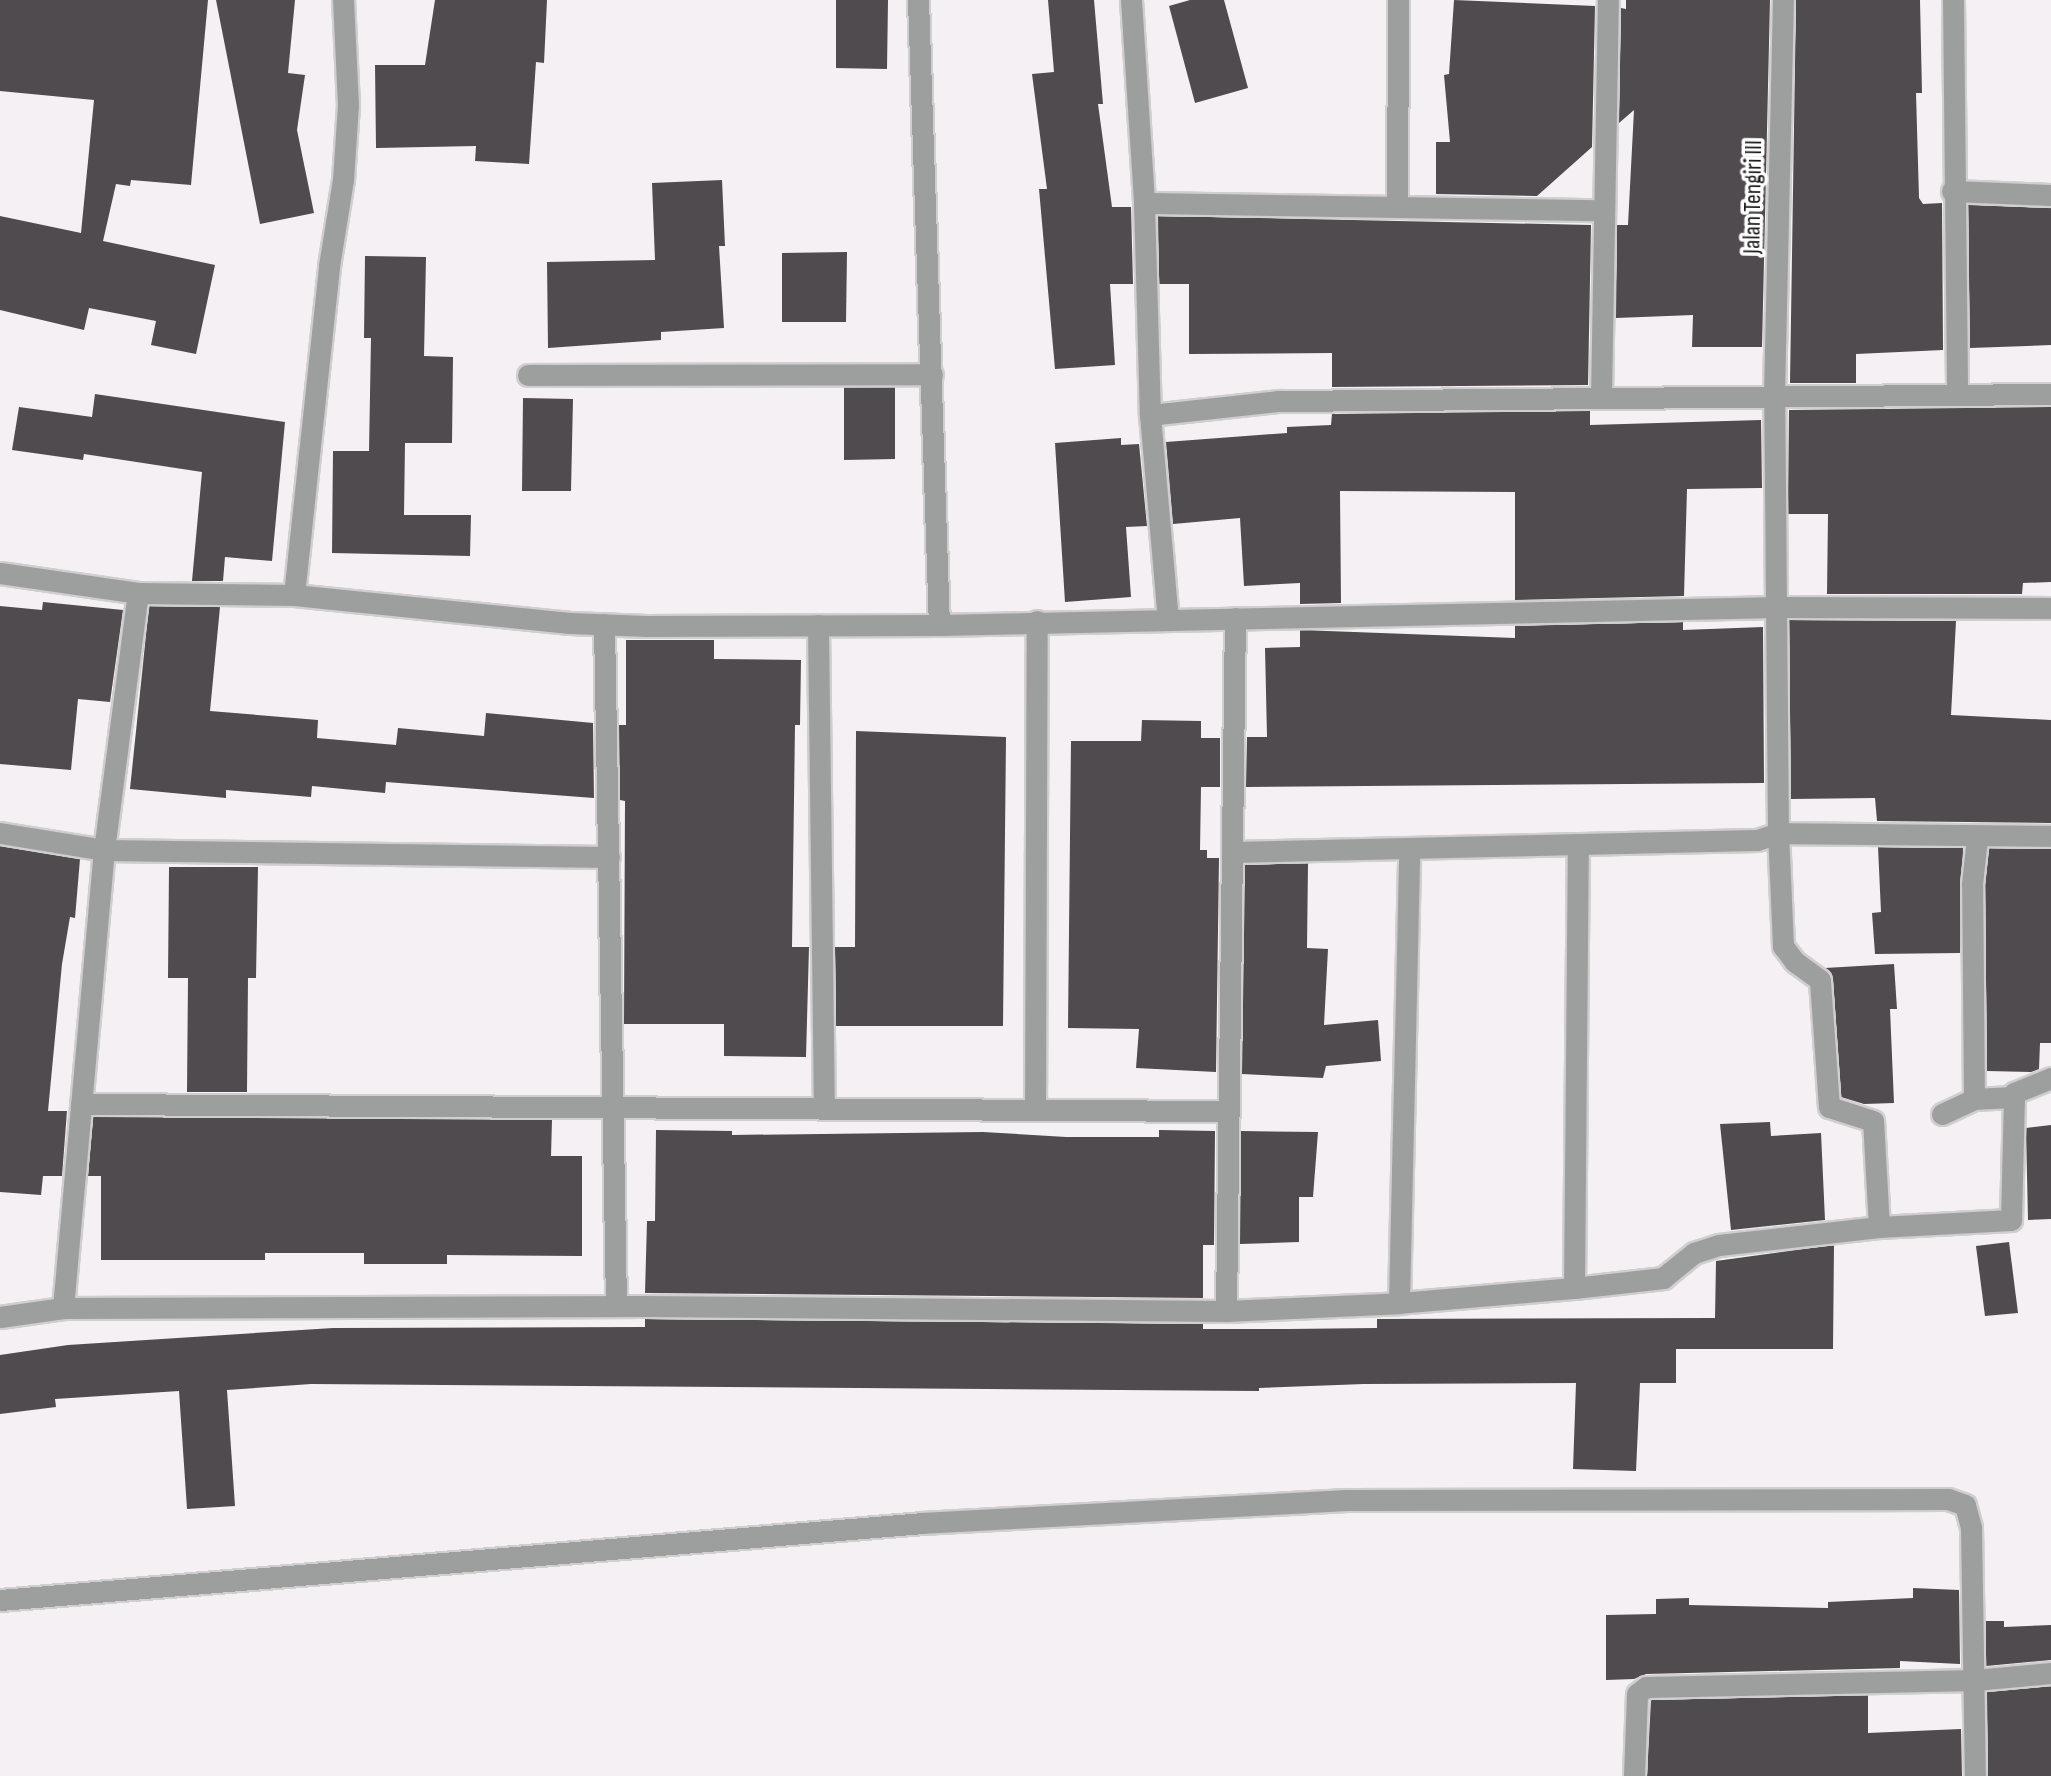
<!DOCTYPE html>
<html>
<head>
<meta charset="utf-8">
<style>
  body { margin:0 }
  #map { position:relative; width:2051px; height:1776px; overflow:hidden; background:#f4f0f3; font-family:"Sofia Sans Condensed",sans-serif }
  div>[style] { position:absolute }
  .building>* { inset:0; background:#4f4b4e }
  .roads { filter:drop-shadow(2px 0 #d1ced0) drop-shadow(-2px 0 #d1ced0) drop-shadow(0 2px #d1ced0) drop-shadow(0 -2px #d1ced0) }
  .minor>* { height:21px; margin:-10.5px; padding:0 10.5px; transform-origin:10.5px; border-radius:10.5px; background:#9d9f9e }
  span { translate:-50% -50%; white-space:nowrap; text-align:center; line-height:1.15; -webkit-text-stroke:7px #fff; paint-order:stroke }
  .street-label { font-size:24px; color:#1b191a }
</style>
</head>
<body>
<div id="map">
  <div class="building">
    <div style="clip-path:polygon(0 0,208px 0,191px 185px,131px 180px,130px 186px,116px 184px,103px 241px,215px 265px,196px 354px,151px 345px,156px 321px,89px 308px,84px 330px,0 310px,0 216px,81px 233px,94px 100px,0 91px)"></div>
    <div style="clip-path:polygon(216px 0,295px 0,288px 73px,305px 75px,297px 130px,314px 213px,260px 224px)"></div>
    <div style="clip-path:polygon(435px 0,547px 0,544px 63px,536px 62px,529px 164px,475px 161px,476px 146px,376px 148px,375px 65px,425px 65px)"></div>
    <div style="clip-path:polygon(836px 0,888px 0,887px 69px,836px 68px)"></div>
    <div style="clip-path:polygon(1048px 0,1094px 0,1103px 104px,1098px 104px,1112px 207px,1131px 207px,1133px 284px,1110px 284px,1115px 365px,1055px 369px,1039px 189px,1047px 189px,1032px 74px,1054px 72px)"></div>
    <div style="clip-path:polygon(1190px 0,1224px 0,1248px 88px,1195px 103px,1169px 6px)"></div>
    <div style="clip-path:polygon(1454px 0,1595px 6px,1592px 147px,1537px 196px,1436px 194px,1436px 142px,1450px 142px,1444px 75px,1449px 74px)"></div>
    <div style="clip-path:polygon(1626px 0,1770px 0,1762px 347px,1692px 347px,1693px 315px,1616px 318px,1617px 225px,1628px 225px,1634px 110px,1619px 123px,1621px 8px,1626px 9px)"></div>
    <div style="clip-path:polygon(1796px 0,1920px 0,1922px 93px,1916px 93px,1919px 198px,1923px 204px,1942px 203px,1943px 350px,1856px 354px,1856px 383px,1790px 383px)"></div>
    <div style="clip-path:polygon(722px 180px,725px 246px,719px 246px,724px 328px,661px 332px,661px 340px,548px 348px,547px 262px,655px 260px,652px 183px)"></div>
    <div style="clip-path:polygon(1968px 205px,2051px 208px,2051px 345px,1970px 348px)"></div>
    <div style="clip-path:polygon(1158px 216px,1591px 225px,1588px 385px,1332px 387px,1332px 353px,1189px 354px,1189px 284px,1159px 284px)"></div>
    <div style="clip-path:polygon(847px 252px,846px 322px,782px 322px,782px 253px)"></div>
    <div style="clip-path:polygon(365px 256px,426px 257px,424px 356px,453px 357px,452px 443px,405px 443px,404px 515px,471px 515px,470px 556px,332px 553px,333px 451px,369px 451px,371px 338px,364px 338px)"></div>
    <div style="clip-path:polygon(844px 387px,895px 387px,895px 459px,844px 460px)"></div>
    <div style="clip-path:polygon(95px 394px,285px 422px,272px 561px,225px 557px,223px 581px,192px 581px,202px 472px,84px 454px,83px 460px,12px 450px,19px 407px,92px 417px)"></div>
    <div style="clip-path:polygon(523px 398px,573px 399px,571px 491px,522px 491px)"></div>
    <div style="clip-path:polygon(2051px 407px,2051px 582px,2023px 583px,2022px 594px,1827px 594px,1828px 514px,1788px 514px,1789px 410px)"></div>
    <div style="clip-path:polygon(1590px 411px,1590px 425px,1761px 420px,1762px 488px,1687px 489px,1684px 596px,1515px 600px,1515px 492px,1340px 491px,1341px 603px,1300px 604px,1300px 583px,1244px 586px,1240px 518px,1173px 524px,1166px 442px,1287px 433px,1287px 427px,1331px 425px,1332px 414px)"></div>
    <div style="clip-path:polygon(1121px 438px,1121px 445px,1139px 444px,1147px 526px,1126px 527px,1131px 597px,1065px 602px,1055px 443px)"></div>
    <div style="clip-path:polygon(43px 602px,123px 610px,110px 702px,78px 699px,71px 770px,0 764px,0 606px,42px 610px)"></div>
    <div style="clip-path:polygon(149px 606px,220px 607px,210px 711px,318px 720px,317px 738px,396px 745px,398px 728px,484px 736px,486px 713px,593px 723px,594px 798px,386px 782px,385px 793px,312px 786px,311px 797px,226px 790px,226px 798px,130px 789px)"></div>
    <div style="clip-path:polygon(1789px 620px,1956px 621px,1951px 715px,2051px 720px,2051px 823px,1877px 821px,1875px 798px,1791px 799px)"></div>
    <div style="clip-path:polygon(1683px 622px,1683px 630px,1763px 627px,1764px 783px,1246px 787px,1247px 737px,1267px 737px,1265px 648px,1300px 647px,1300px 630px,1515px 638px,1515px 626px)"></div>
    <div style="clip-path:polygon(626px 640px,714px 640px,714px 659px,801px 660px,800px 725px,795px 725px,792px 947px,809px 947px,806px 1057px,724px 1056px,724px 1024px,624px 1024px,625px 801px,620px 800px,619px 725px,626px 725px)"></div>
    <div style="clip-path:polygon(1142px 720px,1201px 721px,1201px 738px,1220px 738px,1220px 787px,1201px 787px,1200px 850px,1207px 850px,1207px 858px,1219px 858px,1216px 1072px,1136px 1068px,1139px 1029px,1068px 1028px,1071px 741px,1141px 741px)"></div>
    <div style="clip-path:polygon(856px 731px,1006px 737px,1003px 1026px,836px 1026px,835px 947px,855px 947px)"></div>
    <div style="clip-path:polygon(0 846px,80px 859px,75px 918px,70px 917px,62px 964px,48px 1111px,67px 1111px,62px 1176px,43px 1176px,41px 1195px,0 1192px)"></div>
    <div style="clip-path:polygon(1878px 847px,1963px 848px,1960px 953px,1875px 954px,1872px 913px,1881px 912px)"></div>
    <div style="clip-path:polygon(1989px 848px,2051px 849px,2051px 1043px,2040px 1043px,2039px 1069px,2031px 1072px,1987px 1071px,1985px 885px)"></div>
    <div style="clip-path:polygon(1308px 863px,1307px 948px,1328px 949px,1324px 1025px,1378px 1020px,1381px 1061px,1326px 1066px,1323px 1078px,1242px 1074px,1245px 865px)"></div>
    <div style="clip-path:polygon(169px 867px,258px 867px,256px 978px,248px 978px,247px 1092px,187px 1092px,188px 978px,168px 978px)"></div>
    <div style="clip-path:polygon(1894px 964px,1897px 1009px,1890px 1009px,1894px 1103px,1864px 1104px,1841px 1097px,1833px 979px,1825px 968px)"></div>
    <div style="clip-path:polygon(93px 1117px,552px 1120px,551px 1156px,582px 1156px,582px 1256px,447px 1255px,447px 1264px,364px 1264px,364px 1253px,265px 1253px,265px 1260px,101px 1260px,101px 1176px,88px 1176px)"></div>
    <div style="clip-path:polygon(1770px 1122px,1771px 1136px,1821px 1133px,1825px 1220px,1731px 1230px,1720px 1124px)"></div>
    <div style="clip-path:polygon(2051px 1125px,2051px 1219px,2028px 1220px,2026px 1128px)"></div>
    <div style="clip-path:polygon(656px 1130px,732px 1131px,732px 1135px,983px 1132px,1066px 1137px,1159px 1137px,1159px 1130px,1215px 1131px,1214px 1245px,1203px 1245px,1203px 1298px,645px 1293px,647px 1221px,655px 1221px)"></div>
    <div style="clip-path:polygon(1241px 1131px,1318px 1132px,1313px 1197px,1299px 1197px,1299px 1242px,1240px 1244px)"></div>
    <div style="clip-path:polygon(2009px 1242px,2018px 1313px,1985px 1316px,1976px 1246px)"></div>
    <div style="clip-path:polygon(1834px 1245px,1833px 1349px,1676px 1349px,1676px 1383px,1640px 1383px,1636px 1471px,1573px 1469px,1576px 1383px,1364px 1384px,1259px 1388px,1259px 1391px,311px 1384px,227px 1390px,235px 1506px,187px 1509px,179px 1391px,55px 1399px,56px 1407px,0 1414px,0 1355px,68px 1345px,333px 1328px,645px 1327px,645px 1319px,1203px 1324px,1203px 1329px,1288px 1329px,1377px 1328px,1377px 1319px,1715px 1318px,1716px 1261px)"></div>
    <div style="clip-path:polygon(1913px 1588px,1959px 1590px,1960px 1664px,1900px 1661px,1900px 1668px,1646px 1674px,1634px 1679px,1606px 1680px,1606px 1615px,1656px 1614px,1656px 1599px,1689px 1598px,1689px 1605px,1828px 1608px,1828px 1602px,1913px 1598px)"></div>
    <div style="clip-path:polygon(1986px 1621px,2004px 1621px,2004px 1627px,2051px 1625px,2051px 1660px,1986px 1666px)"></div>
    <div style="clip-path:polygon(2051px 1686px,2051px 1776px,1988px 1776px,1987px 1692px)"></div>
    <div style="clip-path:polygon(1868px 1695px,1868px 1733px,1961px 1729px,1962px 1776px,1647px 1776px,1651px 1700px)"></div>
  </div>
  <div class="roads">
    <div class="minor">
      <div style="left:918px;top:0;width:625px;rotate:88.08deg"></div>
      <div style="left:1131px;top:0;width:203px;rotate:86.3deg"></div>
      <div style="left:1144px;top:203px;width:212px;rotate:88.4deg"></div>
      <div style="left:1150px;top:415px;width:205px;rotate:85deg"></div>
      <div style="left:1953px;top:0;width:394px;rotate:89.4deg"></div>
      <div style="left:1952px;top:191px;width:99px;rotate:2.3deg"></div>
      <div style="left:1144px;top:203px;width:460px;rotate:0.9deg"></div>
      <div style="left:1397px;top:206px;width:206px;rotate:-89.7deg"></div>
      <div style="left:528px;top:375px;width:404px;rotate:-0.1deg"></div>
      <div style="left:1601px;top:397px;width:397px;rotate:-89deg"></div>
      <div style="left:1150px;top:415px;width:129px;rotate:-6.2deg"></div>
      <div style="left:1278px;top:401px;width:773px;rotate:-0.52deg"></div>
      <div style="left:0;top:573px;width:139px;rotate:8.2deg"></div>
      <div style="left:138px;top:593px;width:156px;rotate:0.7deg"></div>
      <div style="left:294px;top:595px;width:277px;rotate:5.8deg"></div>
      <div style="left:570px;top:623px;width:76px;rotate:2.3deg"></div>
      <div style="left:646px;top:626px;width:293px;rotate:-0.2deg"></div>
      <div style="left:939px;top:625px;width:840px;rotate:-1.23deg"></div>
      <div style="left:1779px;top:607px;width:272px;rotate:0.2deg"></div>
      <div style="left:294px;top:595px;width:331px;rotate:-83.9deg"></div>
      <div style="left:329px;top:266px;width:87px;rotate:-80.8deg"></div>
      <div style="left:343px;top:180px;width:75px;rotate:-86.2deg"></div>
      <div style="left:348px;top:105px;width:105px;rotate:-92.7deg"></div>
      <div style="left:604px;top:624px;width:682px;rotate:88.99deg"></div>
      <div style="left:818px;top:625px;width:484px;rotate:89.3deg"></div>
      <div style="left:0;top:833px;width:105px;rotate:9.3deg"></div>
      <div style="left:104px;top:850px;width:505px;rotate:0.79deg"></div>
      <div style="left:1232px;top:852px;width:525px;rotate:-1.31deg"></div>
      <div style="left:1757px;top:840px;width:22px;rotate:-18deg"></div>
      <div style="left:1778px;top:833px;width:438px;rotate:-90.5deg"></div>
      <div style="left:1774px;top:395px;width:395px;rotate:-88.7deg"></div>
      <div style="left:1974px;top:1099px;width:215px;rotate:-90.5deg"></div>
      <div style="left:1972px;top:884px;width:46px;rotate:-83.8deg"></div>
      <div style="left:81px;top:1104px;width:1148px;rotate:0.35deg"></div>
      <div style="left:1035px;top:1110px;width:489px;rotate:-89.8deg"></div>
      <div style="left:1942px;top:1114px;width:35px;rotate:-25deg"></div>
      <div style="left:1974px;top:1099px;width:39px;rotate:-3deg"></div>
      <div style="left:1879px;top:1227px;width:106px;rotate:-93.2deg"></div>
      <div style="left:1873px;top:1121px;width:46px;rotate:-162.3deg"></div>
      <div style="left:1829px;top:1107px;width:127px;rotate:-94.1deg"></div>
      <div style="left:1820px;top:980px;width:31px;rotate:-144deg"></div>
      <div style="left:1795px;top:962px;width:20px;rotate:-127deg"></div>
      <div style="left:1783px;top:946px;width:113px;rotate:-92.5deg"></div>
      <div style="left:1778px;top:833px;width:273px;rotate:0.6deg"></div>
      <div style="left:1574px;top:1288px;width:90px;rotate:-6.4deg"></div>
      <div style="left:1663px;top:1278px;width:40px;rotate:-39deg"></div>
      <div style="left:1694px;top:1253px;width:26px;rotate:-18deg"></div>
      <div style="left:1719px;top:1245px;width:161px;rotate:-6.4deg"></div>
      <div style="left:1879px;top:1227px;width:132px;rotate:-3deg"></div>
      <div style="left:2011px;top:1220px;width:127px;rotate:-88.6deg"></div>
      <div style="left:2014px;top:1093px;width:40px;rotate:-22deg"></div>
      <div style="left:1399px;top:1303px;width:455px;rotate:-88.7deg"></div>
      <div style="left:63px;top:1308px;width:460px;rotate:-84.9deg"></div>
      <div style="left:104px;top:850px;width:259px;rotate:-82.5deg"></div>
      <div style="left:1226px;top:1311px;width:693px;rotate:-89.26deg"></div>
      <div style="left:0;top:1317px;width:64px;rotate:-8.1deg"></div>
      <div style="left:63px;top:1308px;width:581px;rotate:-0.2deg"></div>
      <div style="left:644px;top:1306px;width:582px;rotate:0.49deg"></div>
      <div style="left:1226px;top:1311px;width:173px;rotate:-2.6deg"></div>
      <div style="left:1399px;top:1303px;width:176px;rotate:-4.9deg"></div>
      <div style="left:1574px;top:1288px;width:444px;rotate:-89.5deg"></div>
      <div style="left:0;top:1600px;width:925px;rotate:-4.77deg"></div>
      <div style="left:922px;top:1523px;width:424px;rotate:-3.1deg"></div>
      <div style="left:1345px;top:1500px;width:603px;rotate:-0.1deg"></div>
      <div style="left:1948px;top:1499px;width:18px;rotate:19deg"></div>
      <div style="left:1965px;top:1505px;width:23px;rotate:75deg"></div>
      <div style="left:1971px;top:1527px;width:249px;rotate:89.1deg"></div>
      <div style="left:1634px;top:1776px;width:82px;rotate:-87.9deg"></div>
      <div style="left:1637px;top:1694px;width:11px;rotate:-38deg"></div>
      <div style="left:1646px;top:1687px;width:329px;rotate:-1.2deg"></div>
      <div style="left:1975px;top:1680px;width:76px;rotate:-5.3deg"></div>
    </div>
  </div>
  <div class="street-label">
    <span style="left:1753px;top:197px;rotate:-89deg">Jalan Tengiri III</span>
  </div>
</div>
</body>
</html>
